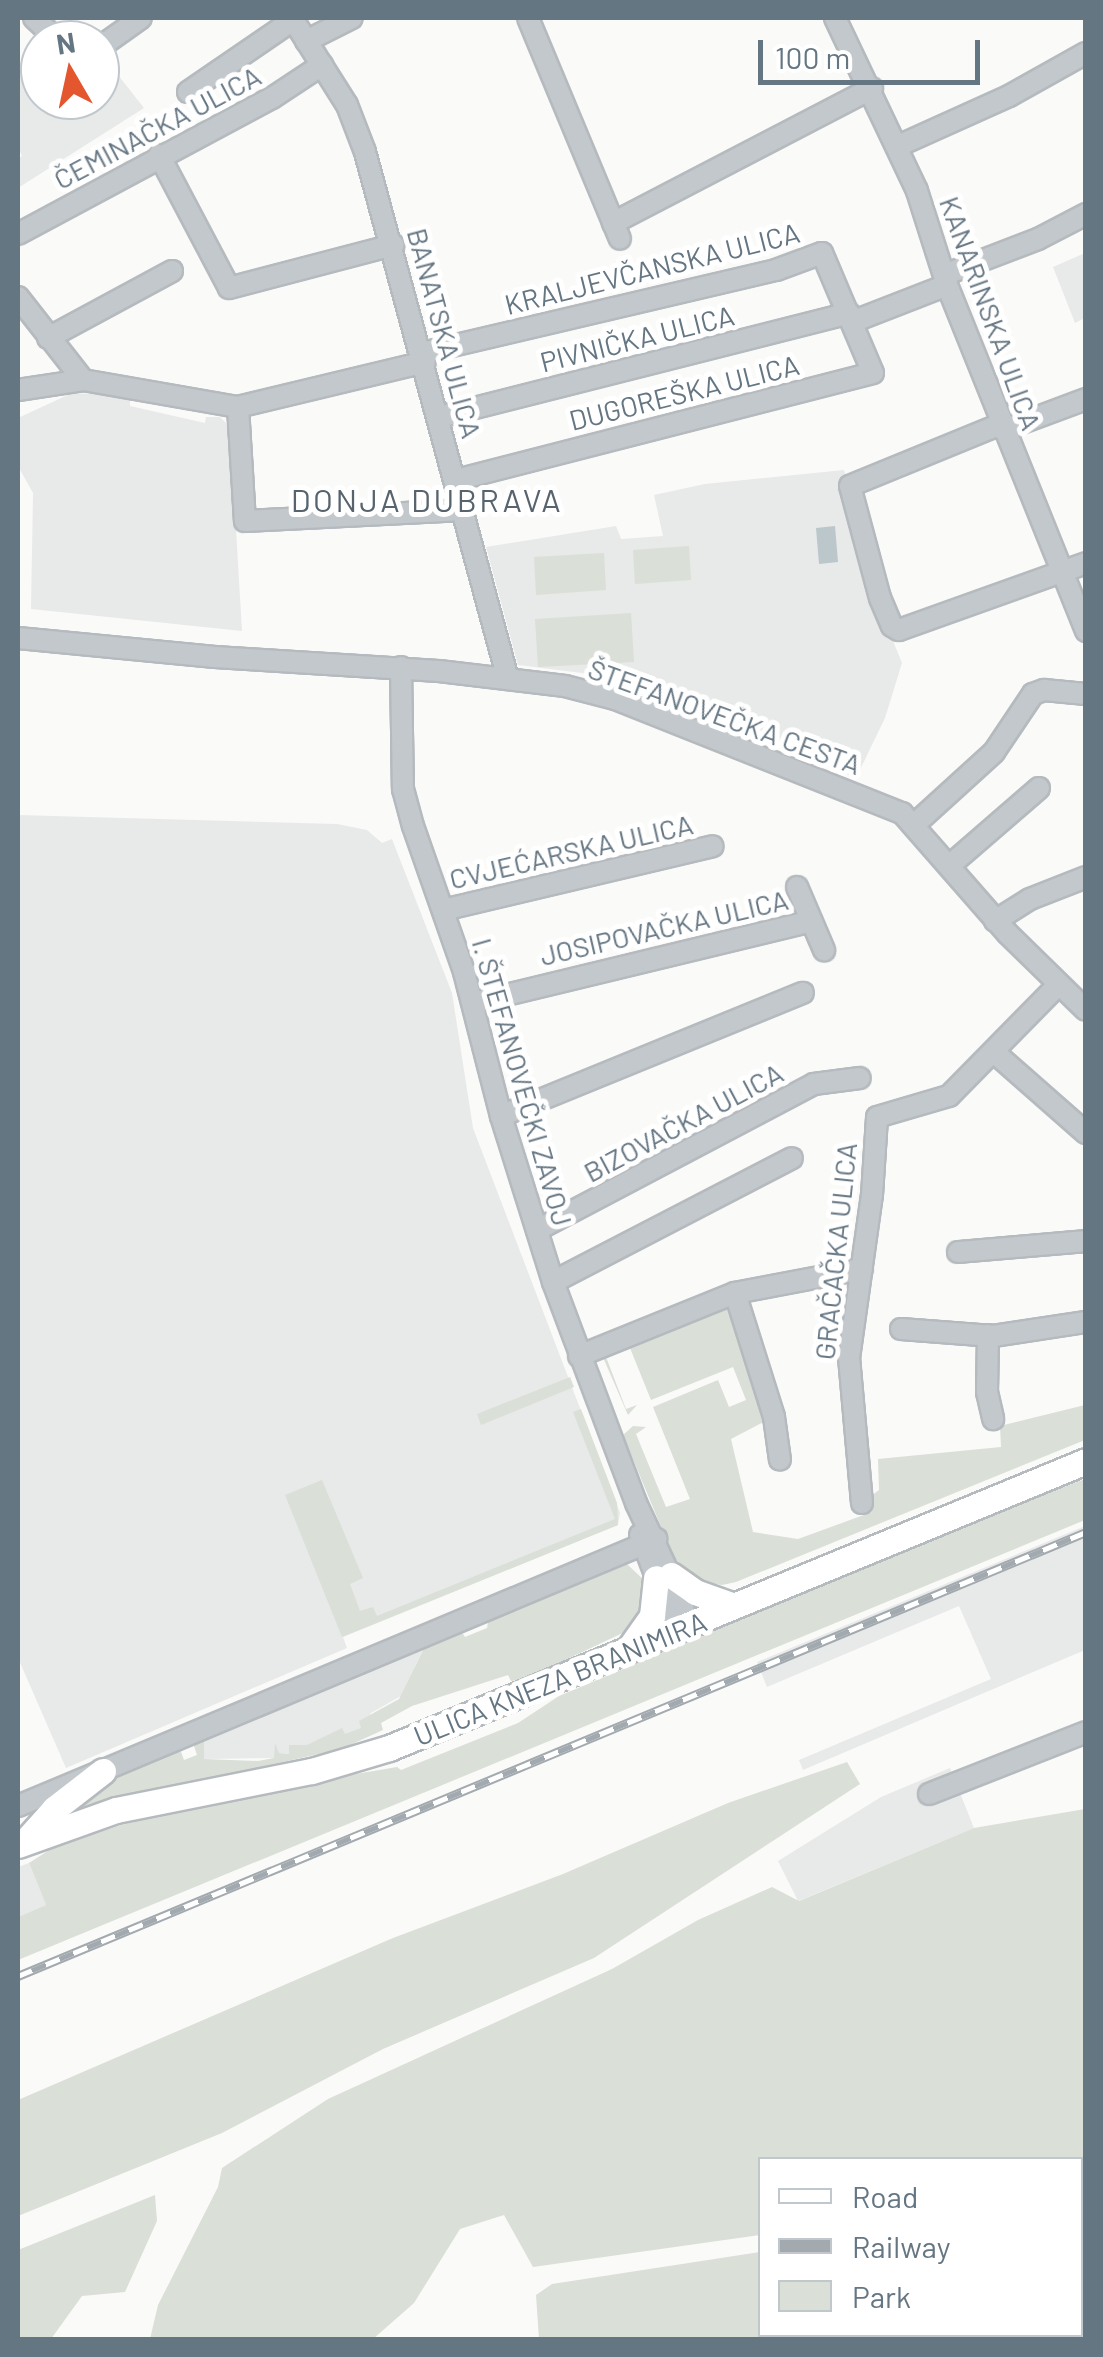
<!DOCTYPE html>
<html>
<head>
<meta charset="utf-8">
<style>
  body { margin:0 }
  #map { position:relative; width:1103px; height:2357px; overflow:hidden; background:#fafaf8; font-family:Barlow,sans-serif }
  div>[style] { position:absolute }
  .built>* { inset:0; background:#e8e9e9 }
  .green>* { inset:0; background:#dadfd7 }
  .water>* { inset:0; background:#bbc7cb }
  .roads { filter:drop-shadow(2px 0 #b5babe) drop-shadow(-2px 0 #b5babe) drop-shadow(0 2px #b5babe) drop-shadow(0 -2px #b5babe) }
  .minor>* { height:20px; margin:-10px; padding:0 10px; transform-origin:10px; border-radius:10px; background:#c3c8cc }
  .major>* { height:25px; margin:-12.5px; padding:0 12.5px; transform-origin:12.5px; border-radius:12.5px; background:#fff }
  .rail>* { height:9px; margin-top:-4.5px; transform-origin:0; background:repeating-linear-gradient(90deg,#fff 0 15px,#a2aab0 0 30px); box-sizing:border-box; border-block:2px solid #a2aab0 }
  span { translate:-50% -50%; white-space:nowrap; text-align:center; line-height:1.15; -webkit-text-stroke:10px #fff; paint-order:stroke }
  .street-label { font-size:28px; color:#657683 }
  .quarter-label { font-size:32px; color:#57646e; letter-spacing:2.5px }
  .frame { position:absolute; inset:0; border:20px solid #657683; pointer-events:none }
  .legend { position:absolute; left:758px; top:2157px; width:325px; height:180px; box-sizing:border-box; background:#fff; border:2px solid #c1c8cd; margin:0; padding:12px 18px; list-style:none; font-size:30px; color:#657683 }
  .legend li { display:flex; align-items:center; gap:20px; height:50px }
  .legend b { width:50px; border:2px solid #c1c8cd }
  .north { position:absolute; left:20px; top:20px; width:100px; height:100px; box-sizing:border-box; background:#fff; border:2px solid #c1c8cd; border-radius:50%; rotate:351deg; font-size:28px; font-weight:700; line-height:40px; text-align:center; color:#657683 }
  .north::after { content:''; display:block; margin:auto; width:35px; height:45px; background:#e4572e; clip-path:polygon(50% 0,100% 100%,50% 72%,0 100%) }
  .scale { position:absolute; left:758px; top:40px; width:222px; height:45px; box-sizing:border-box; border:5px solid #657683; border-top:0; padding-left:12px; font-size:30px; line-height:35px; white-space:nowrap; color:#657683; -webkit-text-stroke:8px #fff; paint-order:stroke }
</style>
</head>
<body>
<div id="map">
  <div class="built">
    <div style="clip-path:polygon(100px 52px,144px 108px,18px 188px,18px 159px,22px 156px,18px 147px,18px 71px,40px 60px,40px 100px,100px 100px)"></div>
    <div style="clip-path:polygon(1085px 253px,1085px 318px,1075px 323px,1053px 267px)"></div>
    <div style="clip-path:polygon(72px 393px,111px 395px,130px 400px,130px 406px,205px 423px,206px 417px,220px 417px,230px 427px,242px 631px,31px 609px,33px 493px,18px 466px,18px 418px)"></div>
    <div style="clip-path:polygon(844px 470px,872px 589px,902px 663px,885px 718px,856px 778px,661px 695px,582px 673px,518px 665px,486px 547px,616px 526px,621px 539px,663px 536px,654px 495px,705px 484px)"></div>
    <div style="clip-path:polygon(18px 815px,337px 824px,367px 830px,382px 843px,392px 839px,452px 993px,473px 1128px,620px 1513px,618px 1525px,343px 1637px,347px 1648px,66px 1768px,18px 1658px)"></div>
    <div style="clip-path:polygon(1085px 1526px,1085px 1650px,803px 1770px,799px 1760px,991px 1679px,959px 1606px,767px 1687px,757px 1662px)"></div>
    <div style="clip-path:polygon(423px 1649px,401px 1696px,371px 1713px,362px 1728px,344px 1735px,341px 1729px,306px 1746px,290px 1746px,290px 1754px,279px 1753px,275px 1758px,203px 1759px,204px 1736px)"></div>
    <div style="clip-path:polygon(950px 1768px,974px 1828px,798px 1901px,778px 1861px,881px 1797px)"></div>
    <div style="clip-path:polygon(29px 1863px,46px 1905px,18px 1917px,18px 1867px)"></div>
  </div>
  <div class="green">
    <div style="clip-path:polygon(689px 546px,691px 580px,635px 584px,633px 550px)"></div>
    <div style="clip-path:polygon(604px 553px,606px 590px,536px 595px,534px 557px)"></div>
    <div style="clip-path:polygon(631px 613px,634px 662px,538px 667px,535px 619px)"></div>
    <div style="clip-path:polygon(734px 1301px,771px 1418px,731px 1439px,753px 1532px,798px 1539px,872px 1512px,870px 1497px,879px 1490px,878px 1459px,1001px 1447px,1000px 1426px,1085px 1405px,1085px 1440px,736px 1582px,722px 1585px,698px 1581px,674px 1558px,623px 1435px,633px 1426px,646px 1427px,636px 1434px,666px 1507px,690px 1499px,653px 1407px,718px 1380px,729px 1407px,746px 1400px,733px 1367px,651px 1400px,630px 1348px,606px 1357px,626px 1409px,637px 1405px,628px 1415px,602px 1355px)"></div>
    <div style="clip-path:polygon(570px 1377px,574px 1387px,481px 1425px,477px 1414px)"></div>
    <div style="clip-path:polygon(581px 1409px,617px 1503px,618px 1525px,342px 1637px,285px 1495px,322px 1480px,363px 1578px,350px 1584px,360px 1611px,373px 1607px,377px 1616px,615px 1519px,573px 1412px)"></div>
    <div style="clip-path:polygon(1085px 1479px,1085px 1520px,18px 1960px,18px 1917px,46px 1905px,29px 1863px,54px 1847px,149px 1816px,356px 1774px,397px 1767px,401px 1770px,518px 1723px,559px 1696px,976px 1520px)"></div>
    <div style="clip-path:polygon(627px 1564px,648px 1584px,647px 1608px,627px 1631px,561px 1662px,518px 1680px,511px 1681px,508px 1675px,412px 1706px,381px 1723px,383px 1730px,341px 1749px,73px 1809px,110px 1776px,180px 1749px,184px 1760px,197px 1755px,193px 1743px,204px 1739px,204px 1759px,258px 1761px,274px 1758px,275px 1743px,279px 1753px,289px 1754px,289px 1745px,307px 1745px,342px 1728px,345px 1734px,361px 1728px,359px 1721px,399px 1699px,425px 1646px,461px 1631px,465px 1637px,487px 1628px,489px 1617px)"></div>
    <div style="clip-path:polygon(847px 1762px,860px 1784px,594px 1958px,383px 2049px,222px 2133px,18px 2216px,18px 2100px,393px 1938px,563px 1874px,728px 1803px)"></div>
    <div style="clip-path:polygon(1085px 1809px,1085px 2190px,1081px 2189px,1080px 2160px,760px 2160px,760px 2235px,533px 2267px,504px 2215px,460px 2229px,414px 2303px,373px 2339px,150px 2339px,158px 2305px,218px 2187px,222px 2168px,328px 2099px,612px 1969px,698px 1920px,772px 1887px,799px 1901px,974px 1828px)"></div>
    <div style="clip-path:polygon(155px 2195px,157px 2221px,125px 2292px,82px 2296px,51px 2339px,18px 2339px,18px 2250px)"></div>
    <div style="clip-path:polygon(1081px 2206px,1086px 2208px,1085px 2339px,539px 2339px,536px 2295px,552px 2284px,760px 2252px,760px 2334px,1080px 2334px)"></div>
  </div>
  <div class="water">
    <div style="clip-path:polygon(835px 526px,838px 562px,819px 564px,816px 528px)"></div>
  </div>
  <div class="roads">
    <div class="minor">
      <div style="left:34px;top:18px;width:33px;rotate:43deg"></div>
      <div style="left:292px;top:18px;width:103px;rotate:57.7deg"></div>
      <div style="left:347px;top:105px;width:50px;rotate:69deg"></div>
      <div style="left:365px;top:152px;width:546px;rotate:74.82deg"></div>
      <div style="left:528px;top:18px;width:239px;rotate:67.4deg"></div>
      <div style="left:835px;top:18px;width:191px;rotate:64.6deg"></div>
      <div style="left:917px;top:191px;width:99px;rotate:72.3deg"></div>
      <div style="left:947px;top:285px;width:373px;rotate:68.1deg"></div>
      <div style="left:306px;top:41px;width:51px;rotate:-26.6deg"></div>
      <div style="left:100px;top:47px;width:50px;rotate:-35.3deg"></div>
      <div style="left:188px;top:92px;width:127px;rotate:-34.4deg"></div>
      <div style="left:898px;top:146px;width:122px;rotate:-24.2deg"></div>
      <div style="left:1009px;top:96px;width:88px;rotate:-29.2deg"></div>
      <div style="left:159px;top:155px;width:150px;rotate:62.2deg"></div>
      <div style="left:229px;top:288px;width:170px;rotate:-14.7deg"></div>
      <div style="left:613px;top:223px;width:292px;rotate:-27.5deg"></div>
      <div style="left:18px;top:234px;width:288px;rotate:-28.2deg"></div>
      <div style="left:272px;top:98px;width:60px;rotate:-33.4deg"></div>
      <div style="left:944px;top:275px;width:101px;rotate:-21deg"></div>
      <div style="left:1038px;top:239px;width:54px;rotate:-27.5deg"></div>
      <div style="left:18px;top:297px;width:105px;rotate:51.9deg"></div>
      <div style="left:852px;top:322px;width:102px;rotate:-21.3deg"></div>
      <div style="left:48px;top:338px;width:141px;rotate:-28.4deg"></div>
      <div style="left:422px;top:353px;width:364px;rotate:-13.2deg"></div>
      <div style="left:776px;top:270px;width:49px;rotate:-20.3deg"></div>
      <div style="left:822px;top:253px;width:130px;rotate:67deg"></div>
      <div style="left:873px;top:373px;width:431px;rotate:165.6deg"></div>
      <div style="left:18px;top:390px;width:66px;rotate:-8.7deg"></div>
      <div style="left:83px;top:380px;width:157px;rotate:9.9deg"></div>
      <div style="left:238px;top:407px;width:192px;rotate:-13.5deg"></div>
      <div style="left:238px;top:407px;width:114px;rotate:86.5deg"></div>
      <div style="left:245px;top:521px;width:219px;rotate:-2.9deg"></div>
      <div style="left:439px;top:417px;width:423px;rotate:-14.2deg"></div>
      <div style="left:1001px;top:424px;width:163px;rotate:157.7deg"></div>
      <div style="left:850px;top:486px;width:116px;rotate:75deg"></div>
      <div style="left:880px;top:598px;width:30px;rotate:67deg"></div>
      <div style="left:892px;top:626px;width:8px;rotate:30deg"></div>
      <div style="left:899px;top:630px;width:199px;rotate:-19.7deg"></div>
      <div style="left:1003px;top:430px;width:89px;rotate:-20.5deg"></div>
      <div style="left:18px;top:638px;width:198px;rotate:5.5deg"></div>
      <div style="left:215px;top:657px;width:224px;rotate:3.6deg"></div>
      <div style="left:439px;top:671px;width:127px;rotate:6.8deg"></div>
      <div style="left:565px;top:686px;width:52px;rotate:14.6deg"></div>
      <div style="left:615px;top:699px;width:309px;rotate:21.7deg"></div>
      <div style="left:902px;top:813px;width:159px;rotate:48.8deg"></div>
      <div style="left:1007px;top:933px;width:110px;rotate:44.3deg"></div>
      <div style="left:401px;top:667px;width:122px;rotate:89.1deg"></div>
      <div style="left:403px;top:789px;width:38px;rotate:75deg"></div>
      <div style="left:413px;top:826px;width:155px;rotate:70.7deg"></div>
      <div style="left:464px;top:972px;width:149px;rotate:75.6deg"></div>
      <div style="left:501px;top:1116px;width:174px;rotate:72.6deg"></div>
      <div style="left:553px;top:1282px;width:236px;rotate:69.4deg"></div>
      <div style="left:636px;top:1503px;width:111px;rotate:65deg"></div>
      <div style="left:683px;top:1604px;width:23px;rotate:90deg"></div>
      <div style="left:915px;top:824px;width:107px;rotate:-42.3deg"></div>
      <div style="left:994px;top:752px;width:70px;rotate:-56.1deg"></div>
      <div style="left:1033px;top:694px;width:12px;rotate:-20deg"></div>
      <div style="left:1044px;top:690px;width:42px;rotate:5.4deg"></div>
      <div style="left:949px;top:866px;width:119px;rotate:-40.9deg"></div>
      <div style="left:797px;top:887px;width:69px;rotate:66.8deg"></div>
      <div style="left:443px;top:910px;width:277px;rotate:-13.3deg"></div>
      <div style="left:995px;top:921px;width:41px;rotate:-32.2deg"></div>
      <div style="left:1030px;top:899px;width:60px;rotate:-21.4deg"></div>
      <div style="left:473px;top:1003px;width:348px;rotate:-13.6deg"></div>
      <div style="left:996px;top:1054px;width:120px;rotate:41.3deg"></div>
      <div style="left:501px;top:1116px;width:326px;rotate:-22.2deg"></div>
      <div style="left:537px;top:1230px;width:313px;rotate:-27.8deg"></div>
      <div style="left:814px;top:1084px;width:46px;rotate:-7.4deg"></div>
      <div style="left:958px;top:1252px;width:128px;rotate:-4.9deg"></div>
      <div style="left:553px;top:1282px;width:269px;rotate:-27.4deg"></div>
      <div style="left:735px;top:1293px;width:130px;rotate:72.5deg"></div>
      <div style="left:774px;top:1417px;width:43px;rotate:82.1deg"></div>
      <div style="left:901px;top:1329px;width:92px;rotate:4.4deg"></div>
      <div style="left:993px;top:1336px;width:94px;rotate:-8.6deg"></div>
      <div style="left:988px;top:1335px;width:57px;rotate:91deg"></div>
      <div style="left:987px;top:1392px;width:28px;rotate:77deg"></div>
      <div style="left:579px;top:1356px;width:168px;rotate:-22deg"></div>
      <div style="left:735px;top:1293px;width:129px;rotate:-10.7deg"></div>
      <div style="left:862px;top:1503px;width:146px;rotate:-95.1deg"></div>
      <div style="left:849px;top:1358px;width:165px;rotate:-82deg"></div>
      <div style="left:872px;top:1195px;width:78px;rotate:-86.3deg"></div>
      <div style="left:877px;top:1117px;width:75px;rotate:-16.3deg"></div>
      <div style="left:949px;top:1096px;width:156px;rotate:-45.5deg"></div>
      <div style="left:640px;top:1535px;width:78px;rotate:69deg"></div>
      <div style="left:668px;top:1608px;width:24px;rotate:52deg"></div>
      <div style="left:929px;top:1794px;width:169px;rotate:-21.5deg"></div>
      <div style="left:18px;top:1806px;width:692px;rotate:-22.71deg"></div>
    </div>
    <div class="major">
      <div style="left:671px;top:1575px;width:29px;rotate:35deg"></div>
      <div style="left:695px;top:1592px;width:41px;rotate:19.7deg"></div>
      <div style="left:628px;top:1650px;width:42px;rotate:-54.8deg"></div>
      <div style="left:652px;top:1616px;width:38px;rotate:-84deg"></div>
      <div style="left:28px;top:1838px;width:39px;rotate:-48deg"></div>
      <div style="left:54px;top:1809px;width:62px;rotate:-37.8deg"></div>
      <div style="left:18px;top:1845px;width:104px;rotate:-19.7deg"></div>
      <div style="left:116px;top:1810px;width:200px;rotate:-11.3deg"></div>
      <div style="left:312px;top:1771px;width:80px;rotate:-16.6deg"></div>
      <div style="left:389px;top:1748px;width:754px;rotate:-22.38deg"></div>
    </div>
  </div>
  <div class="rail">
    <div style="left:18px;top:1976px;width:1157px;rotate:-22.57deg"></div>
  </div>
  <div class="street-label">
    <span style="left:157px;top:127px;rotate:-28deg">ČEMINAČKA ULICA</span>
    <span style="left:652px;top:268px;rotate:-14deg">KRALJEVČANSKA ULICA</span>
    <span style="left:991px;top:313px;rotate:70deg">KANARINSKA ULICA</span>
    <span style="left:445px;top:333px;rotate:75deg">BANATSKA ULICA</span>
    <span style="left:637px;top:338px;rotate:-14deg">PIVNIČKA ULICA</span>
    <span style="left:684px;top:392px;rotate:-14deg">DUGOREŠKA ULICA</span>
    <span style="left:725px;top:716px;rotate:20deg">ŠTEFANOVEČKA CESTA</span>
    <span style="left:571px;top:851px;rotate:-13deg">CVJEĆARSKA ULICA</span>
    <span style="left:664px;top:927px;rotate:-13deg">JOSIPOVAČKA ULICA</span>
    <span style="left:523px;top:1082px;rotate:74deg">I. ŠTEFANOVEČKI ZAVOJ</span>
    <span style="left:683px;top:1122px;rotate:-28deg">BIZOVAČKA ULICA</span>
    <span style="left:835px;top:1251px;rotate:-84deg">GRAČAČKA ULICA</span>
    <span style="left:560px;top:1678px;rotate:-22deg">ULICA KNEZA BRANIMIRA</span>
  </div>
  <div class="quarter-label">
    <span style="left:427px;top:499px">DONJA DUBRAVA</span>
  </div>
  <div class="frame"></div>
  <ul class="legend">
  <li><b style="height:12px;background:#fff"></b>Road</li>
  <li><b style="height:12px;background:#a2aab0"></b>Railway</li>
  <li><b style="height:28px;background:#dadfd7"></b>Park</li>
  </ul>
  <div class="north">N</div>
  <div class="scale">100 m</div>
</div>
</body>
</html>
